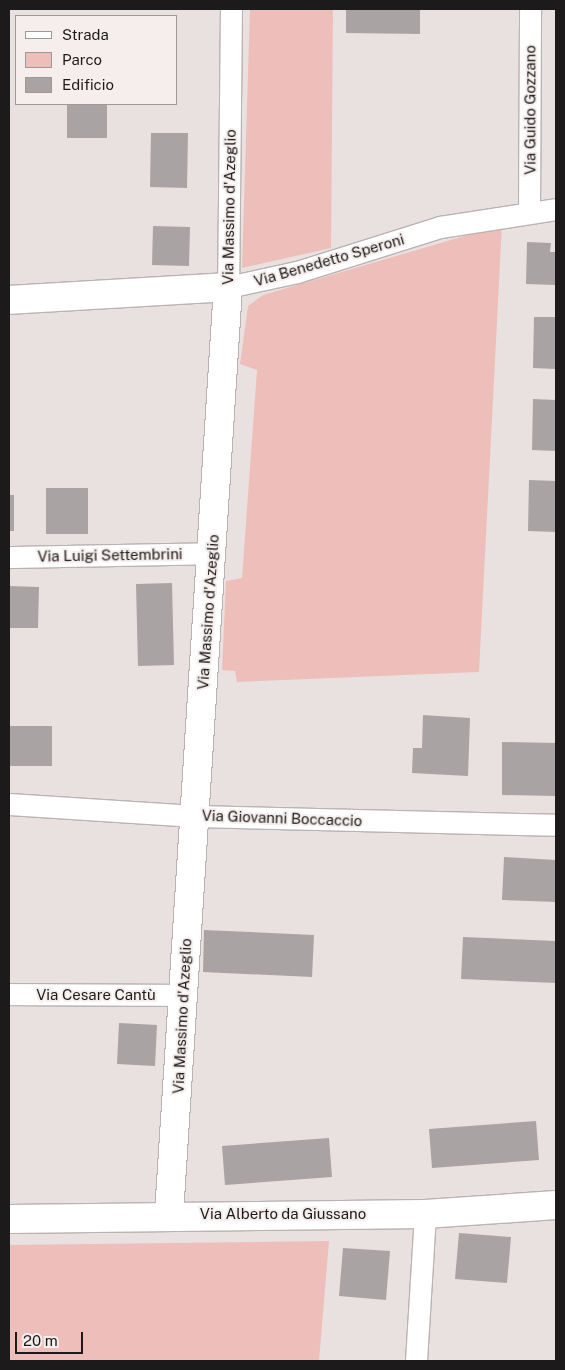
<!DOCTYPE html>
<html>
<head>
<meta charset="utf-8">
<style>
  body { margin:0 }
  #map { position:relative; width:565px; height:1370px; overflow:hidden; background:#e8e1e0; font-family:"Public Sans",sans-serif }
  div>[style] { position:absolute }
  .green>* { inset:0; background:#eebfba }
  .building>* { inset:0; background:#aaa3a3 }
  .roads { filter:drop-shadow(1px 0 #bab3b2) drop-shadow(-1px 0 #bab3b2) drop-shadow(0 1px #bab3b2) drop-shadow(0 -1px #bab3b2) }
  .street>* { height:21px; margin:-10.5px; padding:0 10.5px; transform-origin:10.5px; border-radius:10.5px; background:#fff }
  .secondary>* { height:28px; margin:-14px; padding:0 14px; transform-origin:14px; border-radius:14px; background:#fff }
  span { translate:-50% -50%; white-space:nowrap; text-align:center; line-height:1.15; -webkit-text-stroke:4px #f5eeed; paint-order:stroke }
  .street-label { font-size:15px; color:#1c1a1a }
  .frame { position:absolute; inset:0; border:10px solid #1c1a1a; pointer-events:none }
  .legend { position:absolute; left:15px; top:15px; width:162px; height:90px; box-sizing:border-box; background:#f5eeed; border:1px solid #9e9999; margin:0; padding:6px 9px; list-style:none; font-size:15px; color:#1c1a1a }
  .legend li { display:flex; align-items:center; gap:10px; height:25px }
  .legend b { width:25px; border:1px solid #9e9999 }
  .scale { position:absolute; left:15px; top:1332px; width:68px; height:22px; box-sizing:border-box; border:2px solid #1c1a1a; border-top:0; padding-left:6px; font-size:15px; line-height:18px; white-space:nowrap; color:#1c1a1a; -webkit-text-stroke:4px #f5eeed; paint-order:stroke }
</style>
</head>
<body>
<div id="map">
  <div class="green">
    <div style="clip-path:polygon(250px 9px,333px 9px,331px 248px,242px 268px)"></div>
    <div style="clip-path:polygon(502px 225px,479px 672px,237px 682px,235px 671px,222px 670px,226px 581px,242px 578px,257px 370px,240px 364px,248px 306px,263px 295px)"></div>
    <div style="clip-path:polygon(329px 1241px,319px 1361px,9px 1361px,9px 1245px)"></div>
  </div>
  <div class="building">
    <div style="clip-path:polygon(346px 9px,420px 9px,420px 34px,346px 33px)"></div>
    <div style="clip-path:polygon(67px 104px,107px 104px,107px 138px,67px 138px)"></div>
    <div style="clip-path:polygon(151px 133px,188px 133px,187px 188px,150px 187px)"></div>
    <div style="clip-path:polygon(153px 226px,190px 227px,189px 266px,152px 265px)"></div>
    <div style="clip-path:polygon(527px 242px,551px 243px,550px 252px,556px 252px,556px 285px,526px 284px)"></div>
    <div style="clip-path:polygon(534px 317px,556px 317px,556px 369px,533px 368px)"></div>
    <div style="clip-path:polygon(533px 399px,556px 400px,556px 451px,532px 450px)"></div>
    <div style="clip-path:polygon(529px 480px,556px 481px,556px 532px,528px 531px)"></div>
    <div style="clip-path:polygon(46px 488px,88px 488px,88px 534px,46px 534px)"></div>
    <div style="clip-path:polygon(9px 495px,14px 495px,14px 531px,9px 531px)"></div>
    <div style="clip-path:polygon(172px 583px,174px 665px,138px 666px,136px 584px)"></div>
    <div style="clip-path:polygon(9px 586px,39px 587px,38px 628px,9px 628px)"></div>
    <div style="clip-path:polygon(423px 715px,470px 718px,468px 776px,412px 773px,413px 748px,422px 748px)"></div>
    <div style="clip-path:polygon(9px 726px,52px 726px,52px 766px,9px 766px)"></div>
    <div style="clip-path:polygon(502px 742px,556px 743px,556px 796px,502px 795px)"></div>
    <div style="clip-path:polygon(504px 857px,556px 860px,556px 902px,502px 900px)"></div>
    <div style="clip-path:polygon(204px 930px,314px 935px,312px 977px,203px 972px)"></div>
    <div style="clip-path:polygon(463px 937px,556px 941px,556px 983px,461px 979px)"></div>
    <div style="clip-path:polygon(119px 1023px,157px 1025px,155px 1066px,117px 1064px)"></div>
    <div style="clip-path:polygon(536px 1121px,539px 1160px,432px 1168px,429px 1129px)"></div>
    <div style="clip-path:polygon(329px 1138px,332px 1177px,225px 1185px,222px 1146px)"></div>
    <div style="clip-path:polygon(459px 1233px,511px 1237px,507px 1283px,455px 1279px)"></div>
    <div style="clip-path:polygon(343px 1248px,390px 1251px,386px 1300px,339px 1296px)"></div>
  </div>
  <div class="roads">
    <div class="street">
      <div style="left:231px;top:9px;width:278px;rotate:90.6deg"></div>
      <div style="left:228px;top:287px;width:71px;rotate:-12.3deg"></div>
      <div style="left:297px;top:272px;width:150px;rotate:-17.5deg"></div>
      <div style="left:440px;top:227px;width:117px;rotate:-8.8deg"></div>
      <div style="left:529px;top:212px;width:203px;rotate:-89.7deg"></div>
      <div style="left:9px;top:557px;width:203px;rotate:-1.1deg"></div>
      <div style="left:9px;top:804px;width:186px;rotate:3.7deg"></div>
      <div style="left:195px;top:816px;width:361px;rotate:1.4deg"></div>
      <div style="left:9px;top:994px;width:173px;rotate:0.3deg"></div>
      <div style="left:416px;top:1361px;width:147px;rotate:-86.5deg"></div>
    </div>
    <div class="secondary">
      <div style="left:9px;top:300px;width:219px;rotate:-3.4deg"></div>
      <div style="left:228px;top:287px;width:929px;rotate:93.64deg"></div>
      <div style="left:9px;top:1219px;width:416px;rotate:-0.7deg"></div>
      <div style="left:425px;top:1214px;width:131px;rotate:-3.9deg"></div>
    </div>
  </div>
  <div class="street-label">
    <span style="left:530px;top:110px;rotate:-90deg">Via Guido Gozzano</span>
    <span style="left:229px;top:207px;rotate:-89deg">Via Massimo d'Azeglio</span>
    <span style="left:329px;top:260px;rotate:-16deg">Via Benedetto Speroni</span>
    <span style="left:110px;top:555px;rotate:-1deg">Via Luigi Settembrini</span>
    <span style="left:208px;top:612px;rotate:-86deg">Via Massimo d'Azeglio</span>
    <span style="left:282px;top:818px;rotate:2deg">Via Giovanni Boccaccio</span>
    <span style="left:96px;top:995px">Via Cesare Cantù</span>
    <span style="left:182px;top:1016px;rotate:-87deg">Via Massimo d'Azeglio</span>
    <span style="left:283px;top:1214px">Via Alberto da Giussano</span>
  </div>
  <div class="frame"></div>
  <ul class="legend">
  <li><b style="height:6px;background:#fff"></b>Strada</li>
  <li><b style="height:14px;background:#eebfba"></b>Parco</li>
  <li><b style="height:14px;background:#aaa3a3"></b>Edificio</li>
  </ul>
  <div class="scale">20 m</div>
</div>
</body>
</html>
